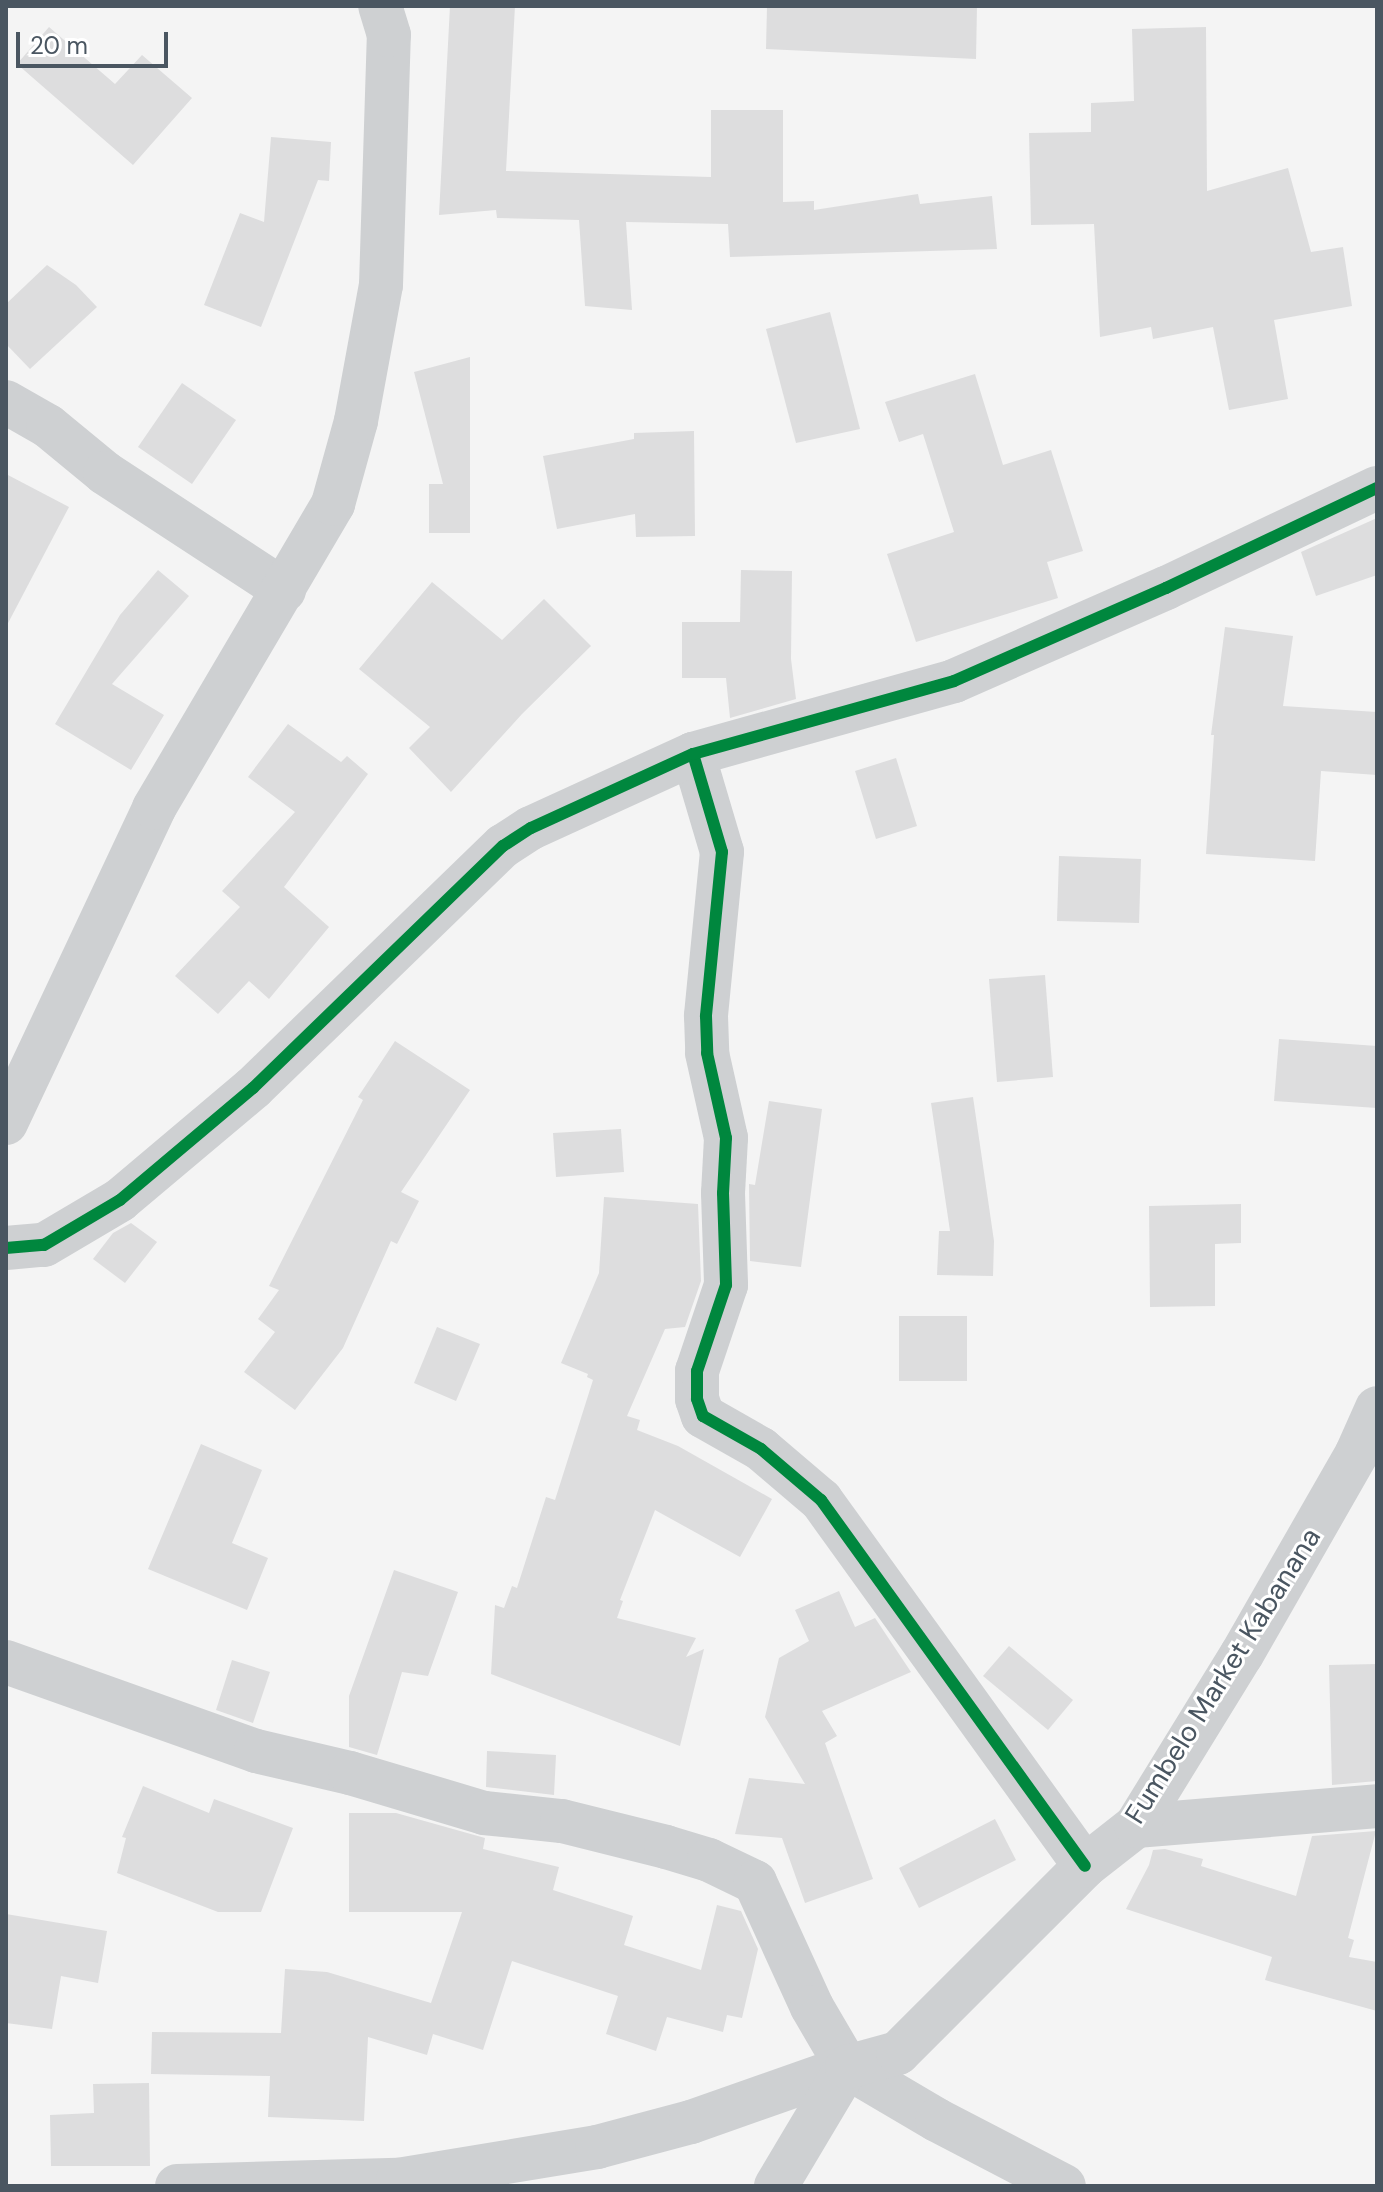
<!DOCTYPE html>
<html>
<head>
<meta charset="utf-8">
<style>
  body { margin:0 }
  #map { position:relative; width:1383px; height:2192px; overflow:hidden; background:#f4f4f4; font-family:"DM Sans",sans-serif }
  div>[style] { position:absolute }
  .building>* { inset:0; background:#ddddde }
  .minor>* { height:44px; margin:-22px; padding:0 22px; transform-origin:22px; border-radius:22px; background:#ced0d2 }
  .cycleway>* { height:12px; margin:-6px; padding:0 6px; transform-origin:6px; border-radius:6px; background:#00873e }
  span { translate:-50% -50%; white-space:nowrap; text-align:center; line-height:1.15; -webkit-text-stroke:6px #fff; paint-order:stroke }
  .street-label { font-size:28px; color:#4a5661 }
  .frame { position:absolute; inset:0; border:8px solid #4a5661; pointer-events:none }
  .scale { position:absolute; left:16px; top:32px; width:152px; height:36px; box-sizing:border-box; border:4px solid #4a5661; border-top:0; padding-left:10px; font-size:24px; line-height:28px; white-space:nowrap; color:#4a5661; -webkit-text-stroke:6px #fff; paint-order:stroke }
</style>
</head>
<body>
<div id="map">
  <div class="building">
    <div style="clip-path:polygon(450px 6px,515px 6px,506px 171px,711px 177px,711px 110px,783px 110px,783px 202px,814px 201px,814px 210px,918px 194px,920px 204px,992px 196px,997px 249px,730px 257px,728px 224px,626px 222px,632px 310px,585px 306px,579px 220px,497px 218px,496px 210px,439px 215px)"></div>
    <div style="clip-path:polygon(767px 6px,977px 6px,976px 59px,766px 49px)"></div>
    <div style="clip-path:polygon(49px 27px,115px 84px,142px 55px,192px 98px,133px 165px,17px 64px)"></div>
    <div style="clip-path:polygon(1206px 27px,1207px 191px,1288px 168px,1311px 252px,1343px 247px,1352px 306px,1274px 320px,1288px 399px,1229px 410px,1213px 327px,1153px 339px,1151px 327px,1100px 337px,1094px 224px,1031px 225px,1029px 133px,1091px 132px,1091px 103px,1134px 101px,1132px 29px)"></div>
    <div style="clip-path:polygon(271px 137px,331px 142px,329px 181px,318px 180px,261px 327px,204px 305px,240px 213px,264px 222px)"></div>
    <div style="clip-path:polygon(47px 265px,76px 285px,97px 307px,30px 369px,6px 344px,6px 304px)"></div>
    <div style="clip-path:polygon(830px 312px,860px 429px,796px 443px,766px 329px)"></div>
    <div style="clip-path:polygon(470px 357px,470px 533px,429px 533px,429px 484px,443px 484px,414px 372px)"></div>
    <div style="clip-path:polygon(975px 374px,1003px 465px,1051px 450px,1083px 551px,1047px 562px,1058px 598px,916px 642px,887px 554px,954px 532px,923px 434px,899px 442px,885px 402px)"></div>
    <div style="clip-path:polygon(182px 383px,236px 420px,192px 484px,138px 447px)"></div>
    <div style="clip-path:polygon(694px 431px,695px 536px,636px 537px,635px 514px,557px 529px,543px 456px,634px 439px,634px 433px)"></div>
    <div style="clip-path:polygon(6px 474px,69px 507px,6px 627px)"></div>
    <div style="clip-path:polygon(1377px 518px,1377px 575px,1316px 596px,1301px 552px)"></div>
    <div style="clip-path:polygon(158px 570px,189px 596px,112px 684px,164px 715px,131px 770px,55px 724px,120px 615px)"></div>
    <div style="clip-path:polygon(741px 570px,792px 571px,791px 659px,796px 699px,730px 718px,726px 678px,682px 678px,682px 622px,740px 622px)"></div>
    <div style="clip-path:polygon(432px 582px,502px 640px,544px 599px,591px 646px,522px 714px,451px 792px,409px 748px,430px 727px,359px 669px)"></div>
    <div style="clip-path:polygon(1225px 627px,1293px 636px,1283px 706px,1377px 712px,1377px 775px,1321px 771px,1315px 861px,1206px 854px,1214px 735px,1211px 735px)"></div>
    <div style="clip-path:polygon(288px 724px,341px 762px,347px 756px,368px 774px,284px 887px,329px 927px,269px 999px,249px 981px,218px 1014px,175px 976px,240px 907px,222px 891px,295px 812px,248px 777px)"></div>
    <div style="clip-path:polygon(896px 758px,917px 826px,876px 839px,855px 771px)"></div>
    <div style="clip-path:polygon(1059px 856px,1141px 859px,1139px 923px,1057px 921px)"></div>
    <div style="clip-path:polygon(1045px 975px,1053px 1077px,997px 1082px,989px 979px)"></div>
    <div style="clip-path:polygon(1279px 1039px,1377px 1046px,1377px 1108px,1274px 1101px)"></div>
    <div style="clip-path:polygon(395px 1041px,470px 1090px,401px 1192px,419px 1201px,397px 1244px,391px 1241px,343px 1348px,295px 1410px,244px 1372px,275px 1332px,258px 1319px,279px 1290px,269px 1286px,363px 1100px,358px 1097px)"></div>
    <div style="clip-path:polygon(973px 1097px,994px 1241px,993px 1276px,937px 1275px,939px 1231px,950px 1231px,931px 1103px)"></div>
    <div style="clip-path:polygon(769px 1101px,822px 1109px,801px 1267px,750px 1261px,749px 1184px,755px 1185px)"></div>
    <div style="clip-path:polygon(621px 1129px,624px 1172px,556px 1177px,553px 1133px)"></div>
    <div style="clip-path:polygon(604px 1197px,698px 1204px,701px 1281px,685px 1327px,665px 1329px,627px 1416px,640px 1420px,637px 1430px,678px 1446px,772px 1499px,740px 1557px,655px 1510px,620px 1600px,623px 1601px,617px 1618px,696px 1638px,686px 1657px,704px 1649px,680px 1746px,491px 1674px,495px 1605px,504px 1608px,512px 1586px,517px 1588px,546px 1497px,555px 1500px,593px 1380px,587px 1377px,588px 1374px,561px 1363px,599px 1273px)"></div>
    <div style="clip-path:polygon(1241px 1204px,1241px 1243px,1215px 1244px,1215px 1306px,1150px 1307px,1149px 1206px)"></div>
    <div style="clip-path:polygon(131px 1223px,157px 1242px,125px 1283px,93px 1259px,113px 1233px)"></div>
    <div style="clip-path:polygon(899px 1316px,967px 1316px,967px 1381px,899px 1381px)"></div>
    <div style="clip-path:polygon(437px 1327px,480px 1344px,456px 1401px,414px 1383px)"></div>
    <div style="clip-path:polygon(201px 1444px,262px 1470px,232px 1543px,268px 1558px,247px 1610px,148px 1569px)"></div>
    <div style="clip-path:polygon(394px 1570px,458px 1592px,428px 1676px,402px 1672px,377px 1755px,349px 1747px,349px 1696px)"></div>
    <div style="clip-path:polygon(839px 1591px,855px 1627px,875px 1618px,911px 1672px,822px 1711px,837px 1736px,825px 1743px,873px 1879px,805px 1903px,782px 1838px,735px 1834px,749px 1778px,805px 1784px,765px 1717px,779px 1658px,809px 1641px,795px 1610px)"></div>
    <div style="clip-path:polygon(1009px 1646px,1073px 1700px,1048px 1730px,983px 1676px)"></div>
    <div style="clip-path:polygon(232px 1660px,270px 1672px,253px 1723px,216px 1710px)"></div>
    <div style="clip-path:polygon(1377px 1664px,1377px 1781px,1332px 1785px,1329px 1665px)"></div>
    <div style="clip-path:polygon(487px 1751px,556px 1755px,554px 1795px,486px 1787px)"></div>
    <div style="clip-path:polygon(143px 1786px,209px 1813px,214px 1799px,293px 1828px,261px 1912px,218px 1912px,117px 1873px,126px 1838px,122px 1837px)"></div>
    <div style="clip-path:polygon(349px 1813px,396px 1813px,485px 1838px,483px 1849px,559px 1867px,553px 1890px,633px 1916px,624px 1945px,701px 1970px,717px 1905px,741px 1911px,758px 1949px,742px 2018px,727px 2015px,723px 2032px,667px 2017px,656px 2051px,606px 2034px,618px 1996px,512px 1961px,483px 2050px,433px 2034px,427px 2055px,368px 2037px,364px 2121px,268px 2117px,270px 2076px,151px 2074px,152px 2032px,281px 2033px,285px 1969px,327px 1972px,431px 2003px,462px 1912px,349px 1912px)"></div>
    <div style="clip-path:polygon(995px 1819px,1016px 1860px,919px 1908px,899px 1868px)"></div>
    <div style="clip-path:polygon(1376px 1831px,1348px 1938px,1354px 1940px,1349px 1957px,1377px 1962px,1377px 2011px,1265px 1980px,1272px 1957px,1126px 1909px,1149px 1865px,1153px 1850px,1165px 1849px,1203px 1859px,1201px 1866px,1296px 1896px,1312px 1836px)"></div>
    <div style="clip-path:polygon(6px 1914px,107px 1931px,98px 1983px,61px 1976px,52px 2029px,6px 2023px)"></div>
    <div style="clip-path:polygon(149px 2083px,150px 2166px,51px 2166px,50px 2115px,94px 2113px,93px 2084px)"></div>
  </div>
  <div class="minor">
    <div style="left:6px;top:402px;width:48px;rotate:29.7deg"></div>
    <div style="left:48px;top:426px;width:74px;rotate:39.5deg"></div>
    <div style="left:105px;top:473px;width:214px;rotate:33.2deg"></div>
    <div style="left:693px;top:754px;width:102px;rotate:73.5deg"></div>
    <div style="left:722px;top:852px;width:165px;rotate:95.6deg"></div>
    <div style="left:706px;top:1016px;width:37px;rotate:88deg"></div>
    <div style="left:707px;top:1053px;width:87px;rotate:77.4deg"></div>
    <div style="left:726px;top:1138px;width:55px;rotate:93.1deg"></div>
    <div style="left:723px;top:1193px;width:92px;rotate:88.1deg"></div>
    <div style="left:726px;top:1285px;width:91px;rotate:108.6deg"></div>
    <div style="left:697px;top:1371px;width:28px;rotate:90deg"></div>
    <div style="left:697px;top:1399px;width:18px;rotate:71deg"></div>
    <div style="left:703px;top:1416px;width:67px;rotate:29.6deg"></div>
    <div style="left:761px;top:1449px;width:79px;rotate:40.4deg"></div>
    <div style="left:821px;top:1500px;width:451px;rotate:54.2deg"></div>
    <div style="left:6px;top:1123px;width:348px;rotate:-64.8deg"></div>
    <div style="left:154px;top:808px;width:353px;rotate:-59.5deg"></div>
    <div style="left:333px;top:504px;width:86px;rotate:-74.5deg"></div>
    <div style="left:356px;top:421px;width:138px;rotate:-79.6deg"></div>
    <div style="left:381px;top:285px;width:250px;rotate:-88.2deg"></div>
    <div style="left:389px;top:35px;width:30px;rotate:-107deg"></div>
    <div style="left:6px;top:1248px;width:38px;rotate:-5deg"></div>
    <div style="left:44px;top:1245px;width:88px;rotate:-30.6deg"></div>
    <div style="left:120px;top:1200px;width:174px;rotate:-40.1deg"></div>
    <div style="left:253px;top:1088px;width:348px;rotate:-44.1deg"></div>
    <div style="left:503px;top:846px;width:33px;rotate:-33deg"></div>
    <div style="left:531px;top:828px;width:178px;rotate:-24.6deg"></div>
    <div style="left:693px;top:754px;width:271px;rotate:-15.6deg"></div>
    <div style="left:954px;top:681px;width:232px;rotate:-23.7deg"></div>
    <div style="left:1166px;top:588px;width:233px;rotate:-25.4deg"></div>
    <div style="left:6px;top:1662px;width:265px;rotate:19.6deg"></div>
    <div style="left:256px;top:1751px;width:97px;rotate:13.2deg"></div>
    <div style="left:350px;top:1773px;width:140px;rotate:16.6deg"></div>
    <div style="left:484px;top:1813px;width:78px;rotate:5.9deg"></div>
    <div style="left:562px;top:1821px;width:107px;rotate:14deg"></div>
    <div style="left:666px;top:1847px;width:45px;rotate:16.8deg"></div>
    <div style="left:709px;top:1860px;width:51px;rotate:25.6deg"></div>
    <div style="left:755px;top:1882px;width:137px;rotate:65.5deg"></div>
    <div style="left:812px;top:2007px;width:69px;rotate:59.7deg"></div>
    <div style="left:1136px;top:1826px;width:242px;rotate:-4.7deg"></div>
    <div style="left:177px;top:2186px;width:221px;rotate:-1.6deg"></div>
    <div style="left:398px;top:2180px;width:202px;rotate:-9.4deg"></div>
    <div style="left:597px;top:2147px;width:97px;rotate:-14.9deg"></div>
    <div style="left:691px;top:2122px;width:165px;rotate:-19.4deg"></div>
    <div style="left:847px;top:2067px;width:104px;rotate:30.5deg"></div>
    <div style="left:937px;top:2120px;width:143px;rotate:27.5deg"></div>
    <div style="left:776px;top:2186px;width:139px;rotate:-59.2deg"></div>
    <div style="left:847px;top:2067px;width:53px;rotate:-15.4deg"></div>
    <div style="left:898px;top:2053px;width:264px;rotate:-45deg"></div>
    <div style="left:1085px;top:1866px;width:65px;rotate:-38.1deg"></div>
    <div style="left:1136px;top:1826px;width:202px;rotate:-58.4deg"></div>
    <div style="left:1242px;top:1654px;width:232px;rotate:-60.2deg"></div>
    <div style="left:1357px;top:1453px;width:49px;rotate:-66deg"></div>
  </div>
  <div class="cycleway">
    <div style="left:693px;top:754px;width:102px;rotate:73.5deg"></div>
    <div style="left:722px;top:852px;width:165px;rotate:95.6deg"></div>
    <div style="left:706px;top:1016px;width:37px;rotate:88deg"></div>
    <div style="left:707px;top:1053px;width:87px;rotate:77.4deg"></div>
    <div style="left:726px;top:1138px;width:55px;rotate:93.1deg"></div>
    <div style="left:723px;top:1193px;width:92px;rotate:88.1deg"></div>
    <div style="left:726px;top:1285px;width:91px;rotate:108.6deg"></div>
    <div style="left:697px;top:1371px;width:28px;rotate:90deg"></div>
    <div style="left:697px;top:1399px;width:18px;rotate:71deg"></div>
    <div style="left:703px;top:1416px;width:67px;rotate:29.6deg"></div>
    <div style="left:761px;top:1449px;width:79px;rotate:40.4deg"></div>
    <div style="left:821px;top:1500px;width:451px;rotate:54.2deg"></div>
    <div style="left:6px;top:1248px;width:38px;rotate:-5deg"></div>
    <div style="left:44px;top:1245px;width:88px;rotate:-30.6deg"></div>
    <div style="left:120px;top:1200px;width:174px;rotate:-40.1deg"></div>
    <div style="left:253px;top:1088px;width:348px;rotate:-44.1deg"></div>
    <div style="left:503px;top:846px;width:33px;rotate:-33deg"></div>
    <div style="left:531px;top:828px;width:178px;rotate:-24.6deg"></div>
    <div style="left:693px;top:754px;width:271px;rotate:-15.6deg"></div>
    <div style="left:954px;top:681px;width:232px;rotate:-23.7deg"></div>
    <div style="left:1166px;top:588px;width:233px;rotate:-25.4deg"></div>
  </div>
  <div class="street-label">
    <span style="left:1223px;top:1676px;rotate:-58deg">Fumbelo Market Kabanana</span>
  </div>
  <div class="frame"></div>
  <div class="scale">20 m</div>
</div>
</body>
</html>
